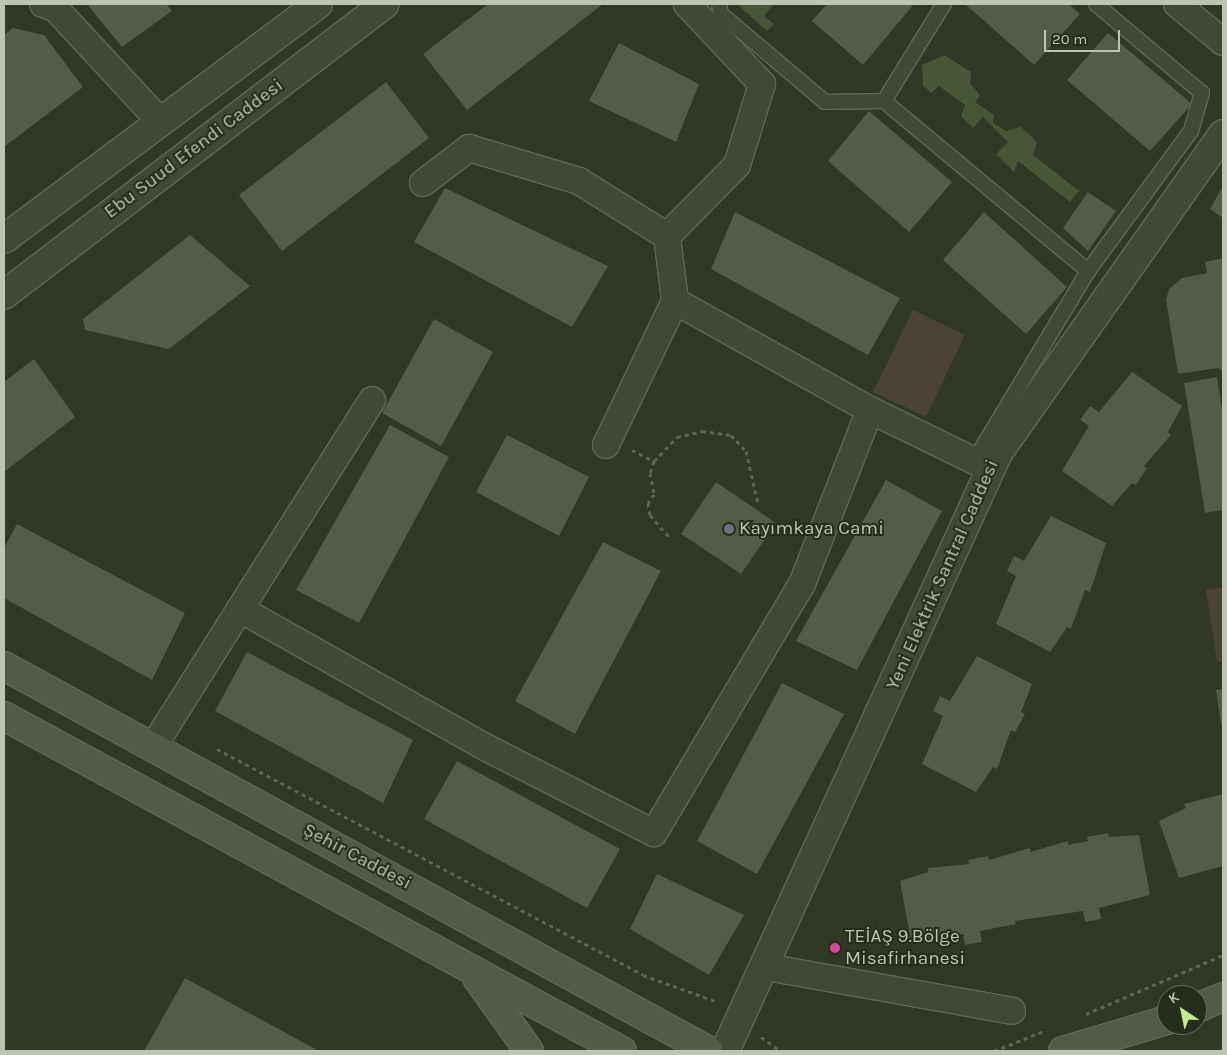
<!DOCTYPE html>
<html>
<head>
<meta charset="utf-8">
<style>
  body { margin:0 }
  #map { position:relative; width:1227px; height:1055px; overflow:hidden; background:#313825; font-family:Karla,sans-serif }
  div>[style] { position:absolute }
  .green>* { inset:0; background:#4b4335 }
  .water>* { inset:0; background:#495636 }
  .building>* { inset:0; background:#535c46 }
  .path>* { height:3px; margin-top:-1.5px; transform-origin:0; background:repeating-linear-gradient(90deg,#626252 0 4px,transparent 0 8px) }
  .roads { filter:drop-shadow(1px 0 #606656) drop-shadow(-1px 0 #606656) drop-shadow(0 1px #606656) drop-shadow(0 -1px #606656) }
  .service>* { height:14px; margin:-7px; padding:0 7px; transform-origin:7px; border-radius:7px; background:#424838 }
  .minor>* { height:26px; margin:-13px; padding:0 13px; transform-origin:13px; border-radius:13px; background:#424838 }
  .tertiary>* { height:28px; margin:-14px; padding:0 14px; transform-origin:14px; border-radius:14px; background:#424838 }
  .secondary>* { height:28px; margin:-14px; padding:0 14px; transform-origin:14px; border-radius:14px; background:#525b47 }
  .dots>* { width:14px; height:14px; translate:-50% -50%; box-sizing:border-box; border:2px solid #272d1d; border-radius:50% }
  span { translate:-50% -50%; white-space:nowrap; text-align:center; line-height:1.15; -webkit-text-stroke:4px #272d1d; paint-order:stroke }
  .street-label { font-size:19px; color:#bdc4b3 }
  .poi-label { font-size:19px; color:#bdc4b3 }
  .left { translate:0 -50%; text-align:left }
  .frame { position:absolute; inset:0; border:5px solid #bdc4b3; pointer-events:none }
  .north { position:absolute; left:1157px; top:985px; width:50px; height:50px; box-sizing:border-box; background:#272d1d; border:1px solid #636959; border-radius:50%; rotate:326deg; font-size:14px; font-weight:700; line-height:20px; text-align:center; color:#bdc4b3 }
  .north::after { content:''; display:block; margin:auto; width:18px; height:22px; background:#c5ea92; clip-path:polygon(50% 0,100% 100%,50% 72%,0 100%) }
  .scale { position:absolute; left:1044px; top:30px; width:76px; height:22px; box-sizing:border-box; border:2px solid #bdc4b3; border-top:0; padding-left:6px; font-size:15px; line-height:18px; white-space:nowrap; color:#bdc4b3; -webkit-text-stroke:4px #272d1d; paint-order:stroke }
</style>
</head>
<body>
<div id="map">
  <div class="green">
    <div style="clip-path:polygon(913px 310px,965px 335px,926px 417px,873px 392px)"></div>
    <div style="clip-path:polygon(1223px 587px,1223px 661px,1217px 662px,1206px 590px)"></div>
  </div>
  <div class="water">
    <div style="clip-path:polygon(737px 4px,774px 4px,764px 16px,774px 24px,767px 31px)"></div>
    <div style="clip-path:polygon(944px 55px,971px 72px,970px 83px,980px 95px,975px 102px,994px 115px,993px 123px,1006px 131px,1021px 127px,1037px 142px,1033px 155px,1079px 191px,1070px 202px,1018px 161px,1014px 172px,996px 154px,1008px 142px,983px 117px,973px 128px,961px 116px,965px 105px,939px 86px,931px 93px,923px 85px,922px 65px)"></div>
  </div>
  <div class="building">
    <div style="clip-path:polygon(87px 4px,166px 4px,172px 11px,122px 47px)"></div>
    <div style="clip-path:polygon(488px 4px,603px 4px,467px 110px,423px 54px)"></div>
    <div style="clip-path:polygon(827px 4px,914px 4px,863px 65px,812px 21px)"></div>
    <div style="clip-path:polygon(965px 4px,1069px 4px,1080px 14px,1034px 65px)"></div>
    <div style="clip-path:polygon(13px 28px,44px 35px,83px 87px,4px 147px,4px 35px)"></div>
    <div style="clip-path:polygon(1108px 33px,1192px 104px,1150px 151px,1067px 80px)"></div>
    <div style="clip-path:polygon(619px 43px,699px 84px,676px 142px,589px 101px)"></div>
    <div style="clip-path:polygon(386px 82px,429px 138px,282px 251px,239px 195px)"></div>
    <div style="clip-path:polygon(869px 111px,952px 182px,909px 232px,828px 161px)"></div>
    <div style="clip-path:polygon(1223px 186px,1223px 218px,1210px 209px)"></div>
    <div style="clip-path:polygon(445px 188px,608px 266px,572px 327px,414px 242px)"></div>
    <div style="clip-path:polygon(1088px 192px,1116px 211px,1088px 251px,1063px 228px)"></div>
    <div style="clip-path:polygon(735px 212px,900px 298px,868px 355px,711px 269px)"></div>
    <div style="clip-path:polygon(984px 212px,1067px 287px,1026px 334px,943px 260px)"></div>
    <div style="clip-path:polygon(190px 235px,250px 286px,169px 349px,85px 330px,83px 319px)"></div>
    <div style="clip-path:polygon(1223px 258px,1223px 371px,1218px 368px,1178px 374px,1166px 300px,1169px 289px,1182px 278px,1207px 273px,1205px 262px)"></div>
    <div style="clip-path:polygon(434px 319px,493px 352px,441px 446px,382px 413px)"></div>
    <div style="clip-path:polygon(34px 359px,75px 417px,4px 472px,4px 382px)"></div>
    <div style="clip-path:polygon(1132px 372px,1182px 406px,1168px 432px,1171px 435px,1144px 466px,1147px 468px,1136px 485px,1132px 483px,1112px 506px,1062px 471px,1089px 426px,1080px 420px,1090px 406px,1099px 412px)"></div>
    <div style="clip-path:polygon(1217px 377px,1223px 417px,1223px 510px,1205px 513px,1184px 383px)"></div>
    <div style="clip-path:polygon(390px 425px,449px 457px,359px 623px,296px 590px)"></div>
    <div style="clip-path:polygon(507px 435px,589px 477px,559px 536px,476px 492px)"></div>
    <div style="clip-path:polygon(886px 480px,942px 511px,857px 670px,796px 641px)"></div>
    <div style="clip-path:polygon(716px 482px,776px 523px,741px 574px,681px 534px)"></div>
    <div style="clip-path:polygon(1051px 516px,1106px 543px,1090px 592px,1085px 590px,1071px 629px,1067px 627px,1050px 652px,996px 624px,1016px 576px,1007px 571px,1014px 556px,1024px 561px)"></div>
    <div style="clip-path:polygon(17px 524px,185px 613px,152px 680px,4px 598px,4px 548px)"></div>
    <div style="clip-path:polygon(603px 542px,661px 571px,575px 734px,515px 701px)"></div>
    <div style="clip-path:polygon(247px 652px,413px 740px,383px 803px,215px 711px)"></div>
    <div style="clip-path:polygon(977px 656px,1032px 684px,1021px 712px,1025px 714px,1015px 732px,1011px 730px,997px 769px,993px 767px,976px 792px,922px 764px,943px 716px,933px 711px,940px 696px,950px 701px)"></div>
    <div style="clip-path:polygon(782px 683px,844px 714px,757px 874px,697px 841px)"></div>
    <div style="clip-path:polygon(1223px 689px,1223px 730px,1222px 730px,1216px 690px)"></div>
    <div style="clip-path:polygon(457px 761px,620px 849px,587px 908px,424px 819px)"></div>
    <div style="clip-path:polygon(1223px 794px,1223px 866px,1179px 878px,1159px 821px,1186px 808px,1184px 804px)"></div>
    <div style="clip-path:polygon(1108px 833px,1109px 837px,1139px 835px,1150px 895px,1099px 908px,1101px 919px,1085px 922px,1083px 911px,1015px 921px,1016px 924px,980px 931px,982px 942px,965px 945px,963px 934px,911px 941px,900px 881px,928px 872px,928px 868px,969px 864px,968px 860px,988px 856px,989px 860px,1030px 848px,1030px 852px,1068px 841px,1068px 845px,1088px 841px,1087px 837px)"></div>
    <div style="clip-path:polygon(657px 874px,744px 915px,709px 975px,630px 929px)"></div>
    <div style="clip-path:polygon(185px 978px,319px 1051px,144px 1051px)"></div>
  </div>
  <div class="path">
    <div style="left:632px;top:450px;width:25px;rotate:27deg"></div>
    <div style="left:654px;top:461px;width:13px;rotate:108deg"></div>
    <div style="left:650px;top:473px;width:21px;rotate:79deg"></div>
    <div style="left:654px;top:494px;width:11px;rotate:124deg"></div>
    <div style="left:648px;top:503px;width:12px;rotate:81deg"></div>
    <div style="left:650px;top:515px;width:29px;rotate:49deg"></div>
    <div style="left:654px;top:461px;width:33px;rotate:-46deg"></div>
    <div style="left:677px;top:437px;width:26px;rotate:-13deg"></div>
    <div style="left:702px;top:431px;width:29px;rotate:8deg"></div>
    <div style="left:731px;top:435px;width:22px;rotate:47deg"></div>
    <div style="left:746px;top:451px;width:54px;rotate:77.2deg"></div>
    <div style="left:217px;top:749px;width:482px;rotate:27.9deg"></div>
    <div style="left:643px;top:975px;width:80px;rotate:19.8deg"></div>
    <div style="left:1086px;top:1014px;width:149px;rotate:-23.3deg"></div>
    <div style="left:761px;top:1037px;width:24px;rotate:36deg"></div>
    <div style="left:994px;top:1051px;width:56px;rotate:-22deg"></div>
  </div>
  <div class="roads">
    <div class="service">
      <div style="left:719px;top:4px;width:10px;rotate:79deg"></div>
      <div style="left:721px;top:14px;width:136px;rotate:40.2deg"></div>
      <div style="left:825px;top:102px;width:59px;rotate:-1deg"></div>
      <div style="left:884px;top:101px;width:266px;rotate:39.8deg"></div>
      <div style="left:884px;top:101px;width:114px;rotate:-58.3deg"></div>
      <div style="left:974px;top:461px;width:222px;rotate:-59deg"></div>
      <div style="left:1088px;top:271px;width:174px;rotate:-53.7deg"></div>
      <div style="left:1191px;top:131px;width:40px;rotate:-74deg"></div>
      <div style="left:1202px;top:93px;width:138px;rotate:-140deg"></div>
    </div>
    <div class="minor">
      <div style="left:43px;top:4px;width:13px;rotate:18deg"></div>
      <div style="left:55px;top:8px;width:156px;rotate:47.1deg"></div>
      <div style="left:1177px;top:4px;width:60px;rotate:39.6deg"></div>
      <div style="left:423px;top:183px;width:58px;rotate:-37.3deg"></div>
      <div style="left:469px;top:148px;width:115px;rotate:16.7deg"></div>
      <div style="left:579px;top:181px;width:104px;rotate:32deg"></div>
      <div style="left:675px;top:301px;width:223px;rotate:29.2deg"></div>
      <div style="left:870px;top:410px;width:135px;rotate:26deg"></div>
      <div style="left:606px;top:445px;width:160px;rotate:-64.4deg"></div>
      <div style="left:675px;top:301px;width:65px;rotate:-97deg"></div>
      <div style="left:667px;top:236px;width:100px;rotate:-45.4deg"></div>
      <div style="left:737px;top:165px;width:85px;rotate:-72.8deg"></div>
      <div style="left:762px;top:84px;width:110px;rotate:-133.2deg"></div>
      <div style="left:240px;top:609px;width:247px;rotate:-57.7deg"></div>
      <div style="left:153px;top:747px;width:163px;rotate:-57.8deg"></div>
      <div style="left:240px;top:609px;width:283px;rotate:29.4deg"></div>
      <div style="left:487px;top:748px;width:187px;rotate:27deg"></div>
      <div style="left:654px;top:833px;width:290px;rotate:-59.3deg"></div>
      <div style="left:802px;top:584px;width:187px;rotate:-68.7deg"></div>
      <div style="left:766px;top:967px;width:250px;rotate:10.1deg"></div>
    </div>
    <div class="tertiary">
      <div style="left:4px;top:239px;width:392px;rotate:-36.8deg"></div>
      <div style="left:4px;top:295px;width:479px;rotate:-37.4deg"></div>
      <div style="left:725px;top:1051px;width:657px;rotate:-65.46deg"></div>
      <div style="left:998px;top:453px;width:390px;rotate:-54.8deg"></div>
    </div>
    <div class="secondary">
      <div style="left:4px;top:666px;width:803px;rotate:28.64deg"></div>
      <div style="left:4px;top:716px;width:703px;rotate:28.46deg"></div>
      <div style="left:477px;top:978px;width:90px;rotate:54.5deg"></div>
      <div style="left:1197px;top:1008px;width:28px;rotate:-23deg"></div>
      <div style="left:1063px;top:1051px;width:109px;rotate:-16.6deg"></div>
    </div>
  </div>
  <div class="dots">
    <div style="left:729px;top:529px;background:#6b7280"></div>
    <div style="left:835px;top:948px;background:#d1479c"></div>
  </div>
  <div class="street-label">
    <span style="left:194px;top:149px;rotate:-37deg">Ebu Suud Efendi Caddesi</span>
    <span style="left:943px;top:575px;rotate:-66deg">Yeni Elektrik Santral Caddesi</span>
    <span style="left:357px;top:857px;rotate:28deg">Şehir Caddesi</span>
  </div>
  <div class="poi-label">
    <span class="left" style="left:739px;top:529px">Kayımkaya Cami</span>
    <span class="left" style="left:845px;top:948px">TEİAŞ 9.Bölge<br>Misafirhanesi</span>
  </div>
  <div class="frame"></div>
  <div class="north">K</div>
  <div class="scale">20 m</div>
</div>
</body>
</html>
